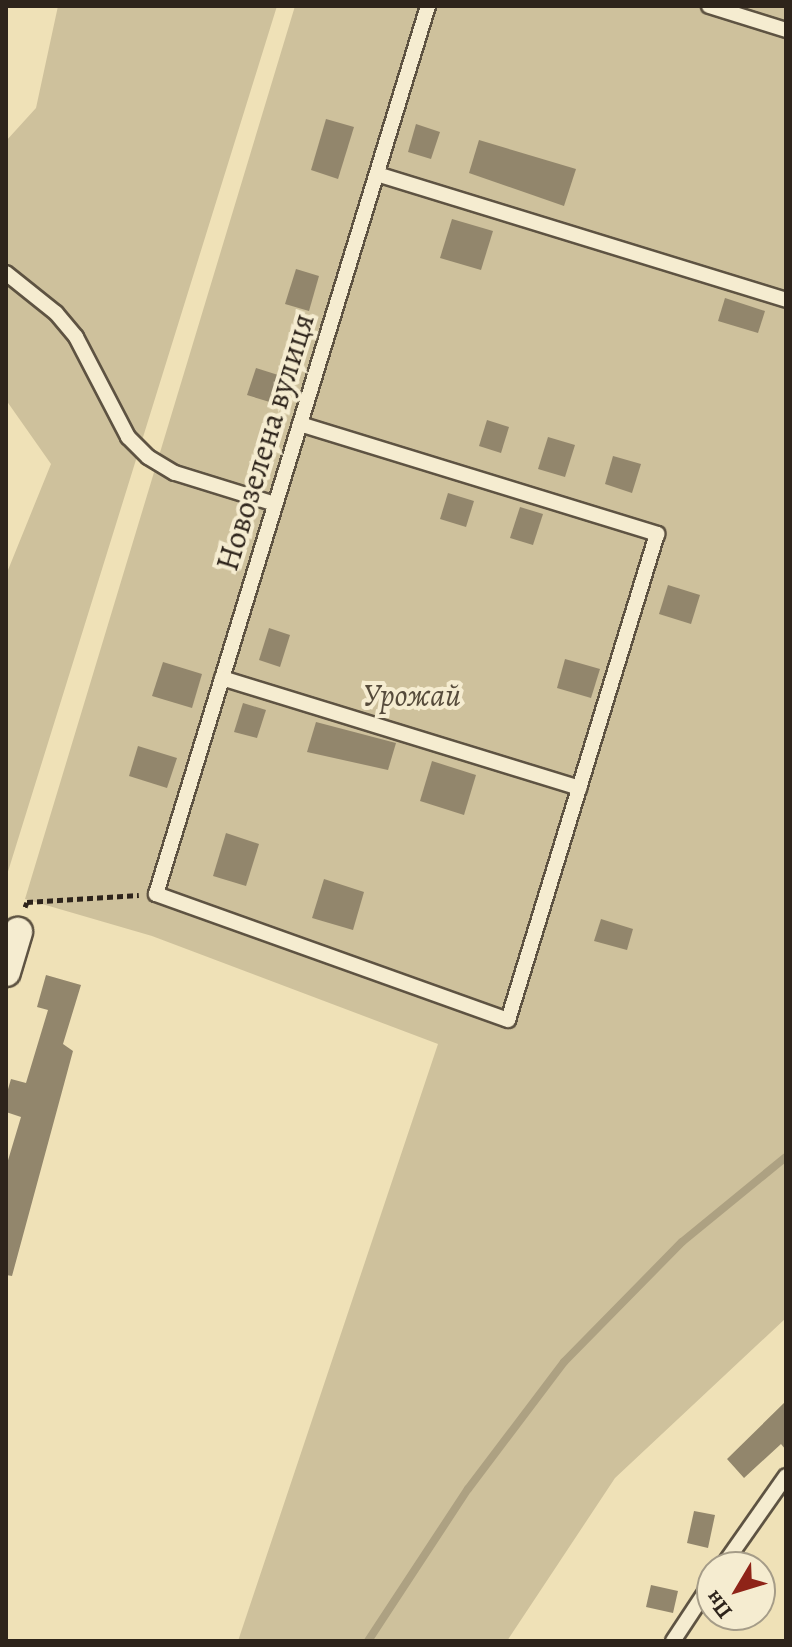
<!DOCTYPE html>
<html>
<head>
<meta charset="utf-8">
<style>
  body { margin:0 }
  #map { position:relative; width:792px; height:1647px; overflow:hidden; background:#efe1b7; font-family:Alegreya,serif }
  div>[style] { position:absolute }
  .green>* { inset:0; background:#cec19c }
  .stream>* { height:8px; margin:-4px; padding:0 4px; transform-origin:4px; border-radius:4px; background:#ada182 }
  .building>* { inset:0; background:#92866c }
  .path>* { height:5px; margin-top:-2.5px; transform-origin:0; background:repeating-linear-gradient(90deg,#2e241b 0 6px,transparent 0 10px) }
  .roads { filter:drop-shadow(2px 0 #5e5342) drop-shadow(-2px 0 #5e5342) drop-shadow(0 2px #5e5342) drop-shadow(0 -2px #5e5342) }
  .service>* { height:14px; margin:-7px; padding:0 7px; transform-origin:7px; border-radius:7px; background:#f5ecd0 }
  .minor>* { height:28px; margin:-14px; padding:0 14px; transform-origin:14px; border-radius:14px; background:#f5ecd0 }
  span { translate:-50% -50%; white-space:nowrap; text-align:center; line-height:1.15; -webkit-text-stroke:8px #f5ecd0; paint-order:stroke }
  .street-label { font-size:32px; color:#2e241b }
  .park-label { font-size:32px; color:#564b3b; font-style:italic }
  .frame { position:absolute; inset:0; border:8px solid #2e241b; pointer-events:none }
  .north { position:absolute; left:696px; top:1551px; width:80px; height:80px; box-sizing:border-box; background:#f5ecd0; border:2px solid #a59c88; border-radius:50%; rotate:232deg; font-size:22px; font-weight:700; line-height:32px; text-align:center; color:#2e241b }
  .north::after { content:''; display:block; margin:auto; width:28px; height:36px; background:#8f2418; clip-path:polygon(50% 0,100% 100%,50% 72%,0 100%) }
</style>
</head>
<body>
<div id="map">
  <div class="green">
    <div style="clip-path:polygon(58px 6px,277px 6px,6px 878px,6px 575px,51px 464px,6px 400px,6px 141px,36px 108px)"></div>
    <div style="clip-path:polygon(295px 6px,786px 6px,786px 1318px,615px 1478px,507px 1641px,238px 1641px,438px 1044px,152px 936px,25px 899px)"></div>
  </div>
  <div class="stream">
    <div style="left:368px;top:1641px;width:182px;rotate:-56.7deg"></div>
    <div style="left:468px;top:1489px;width:159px;rotate:-52.9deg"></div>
    <div style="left:564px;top:1362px;width:168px;rotate:-45.5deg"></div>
    <div style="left:682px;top:1242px;width:134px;rotate:-39.3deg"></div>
  </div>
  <div class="building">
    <div style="clip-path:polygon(326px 119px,354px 127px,338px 179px,311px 170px)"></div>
    <div style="clip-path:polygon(416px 124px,440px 132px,431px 159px,408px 152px)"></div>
    <div style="clip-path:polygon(479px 140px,576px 169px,564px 206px,469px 173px)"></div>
    <div style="clip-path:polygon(452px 219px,493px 231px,481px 270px,440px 258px)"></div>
    <div style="clip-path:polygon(296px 269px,319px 276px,309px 311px,285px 304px)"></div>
    <div style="clip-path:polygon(725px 298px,765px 311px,758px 333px,718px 321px)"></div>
    <div style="clip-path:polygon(256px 368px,294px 380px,286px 407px,247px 395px)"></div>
    <div style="clip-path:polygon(487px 420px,509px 427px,501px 453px,479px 446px)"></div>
    <div style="clip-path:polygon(548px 437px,575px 445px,565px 477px,538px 469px)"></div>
    <div style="clip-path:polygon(613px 456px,641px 464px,632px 493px,605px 484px)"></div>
    <div style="clip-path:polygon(448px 493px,474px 501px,466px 527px,440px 519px)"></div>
    <div style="clip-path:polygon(520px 507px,543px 514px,533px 545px,510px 538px)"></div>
    <div style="clip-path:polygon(668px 585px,700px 595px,691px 624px,659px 614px)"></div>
    <div style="clip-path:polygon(269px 628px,290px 635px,280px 667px,259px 660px)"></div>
    <div style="clip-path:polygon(565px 659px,600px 669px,591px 698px,557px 688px)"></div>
    <div style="clip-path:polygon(163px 662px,202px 674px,192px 708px,152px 696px)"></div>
    <div style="clip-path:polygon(243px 703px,266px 710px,257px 738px,234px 732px)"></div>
    <div style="clip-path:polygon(316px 722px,396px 743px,388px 770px,307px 752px)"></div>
    <div style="clip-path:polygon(138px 746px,177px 758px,167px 788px,129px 776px)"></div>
    <div style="clip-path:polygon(432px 761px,476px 775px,464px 815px,420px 801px)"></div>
    <div style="clip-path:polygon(226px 833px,259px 844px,246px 886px,213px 876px)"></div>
    <div style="clip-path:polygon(324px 879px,364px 892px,353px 930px,312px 918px)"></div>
    <div style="clip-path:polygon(601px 919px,633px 929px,627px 950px,594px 941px)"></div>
    <div style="clip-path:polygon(46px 975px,81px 985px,63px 1044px,73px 1051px,12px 1276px,6px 1275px,6px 1167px,21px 1117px,6px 1112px,6px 1096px,11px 1079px,26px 1083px,48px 1010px,37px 1007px)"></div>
    <div style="clip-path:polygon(786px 1401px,786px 1450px,781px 1444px,744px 1478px,727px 1459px)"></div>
    <div style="clip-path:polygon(694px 1511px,715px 1515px,708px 1548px,687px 1543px)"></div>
    <div style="clip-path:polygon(651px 1585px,678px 1591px,673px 1613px,646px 1607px)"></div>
  </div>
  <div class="path">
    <div style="left:25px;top:907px;width:5px;rotate:-68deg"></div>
    <div style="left:27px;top:902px;width:112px;rotate:-3.6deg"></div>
  </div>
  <div class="roads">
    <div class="service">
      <div style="left:709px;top:6px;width:81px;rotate:17.3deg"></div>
      <div style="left:377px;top:174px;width:428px;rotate:17.1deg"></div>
      <div style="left:6px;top:273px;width:64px;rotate:38.7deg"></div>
      <div style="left:56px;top:313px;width:31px;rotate:50deg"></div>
      <div style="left:76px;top:337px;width:113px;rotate:62.5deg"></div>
      <div style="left:128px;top:437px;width:28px;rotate:45deg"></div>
      <div style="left:148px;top:457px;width:31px;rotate:31deg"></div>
      <div style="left:175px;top:473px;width:105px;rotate:17.2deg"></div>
      <div style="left:300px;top:424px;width:374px;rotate:17.1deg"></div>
      <div style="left:657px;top:534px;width:508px;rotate:107.04deg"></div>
      <div style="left:508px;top:1020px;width:374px;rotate:-160.3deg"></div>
      <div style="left:156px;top:894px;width:929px;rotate:-72.97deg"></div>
      <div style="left:222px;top:678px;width:374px;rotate:17.1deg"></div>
      <div style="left:722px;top:1567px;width:111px;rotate:-54.9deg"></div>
      <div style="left:673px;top:1641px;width:71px;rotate:-56.5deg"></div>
    </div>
    <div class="minor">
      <div style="left:6px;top:972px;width:42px;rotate:-73.3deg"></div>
    </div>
  </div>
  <div class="street-label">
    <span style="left:265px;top:442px;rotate:-73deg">Новозелена вулиця</span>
  </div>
  <div class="park-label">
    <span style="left:412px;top:695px">Урожай</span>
  </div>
  <div class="frame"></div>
  <div class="north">Пн</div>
</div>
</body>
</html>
